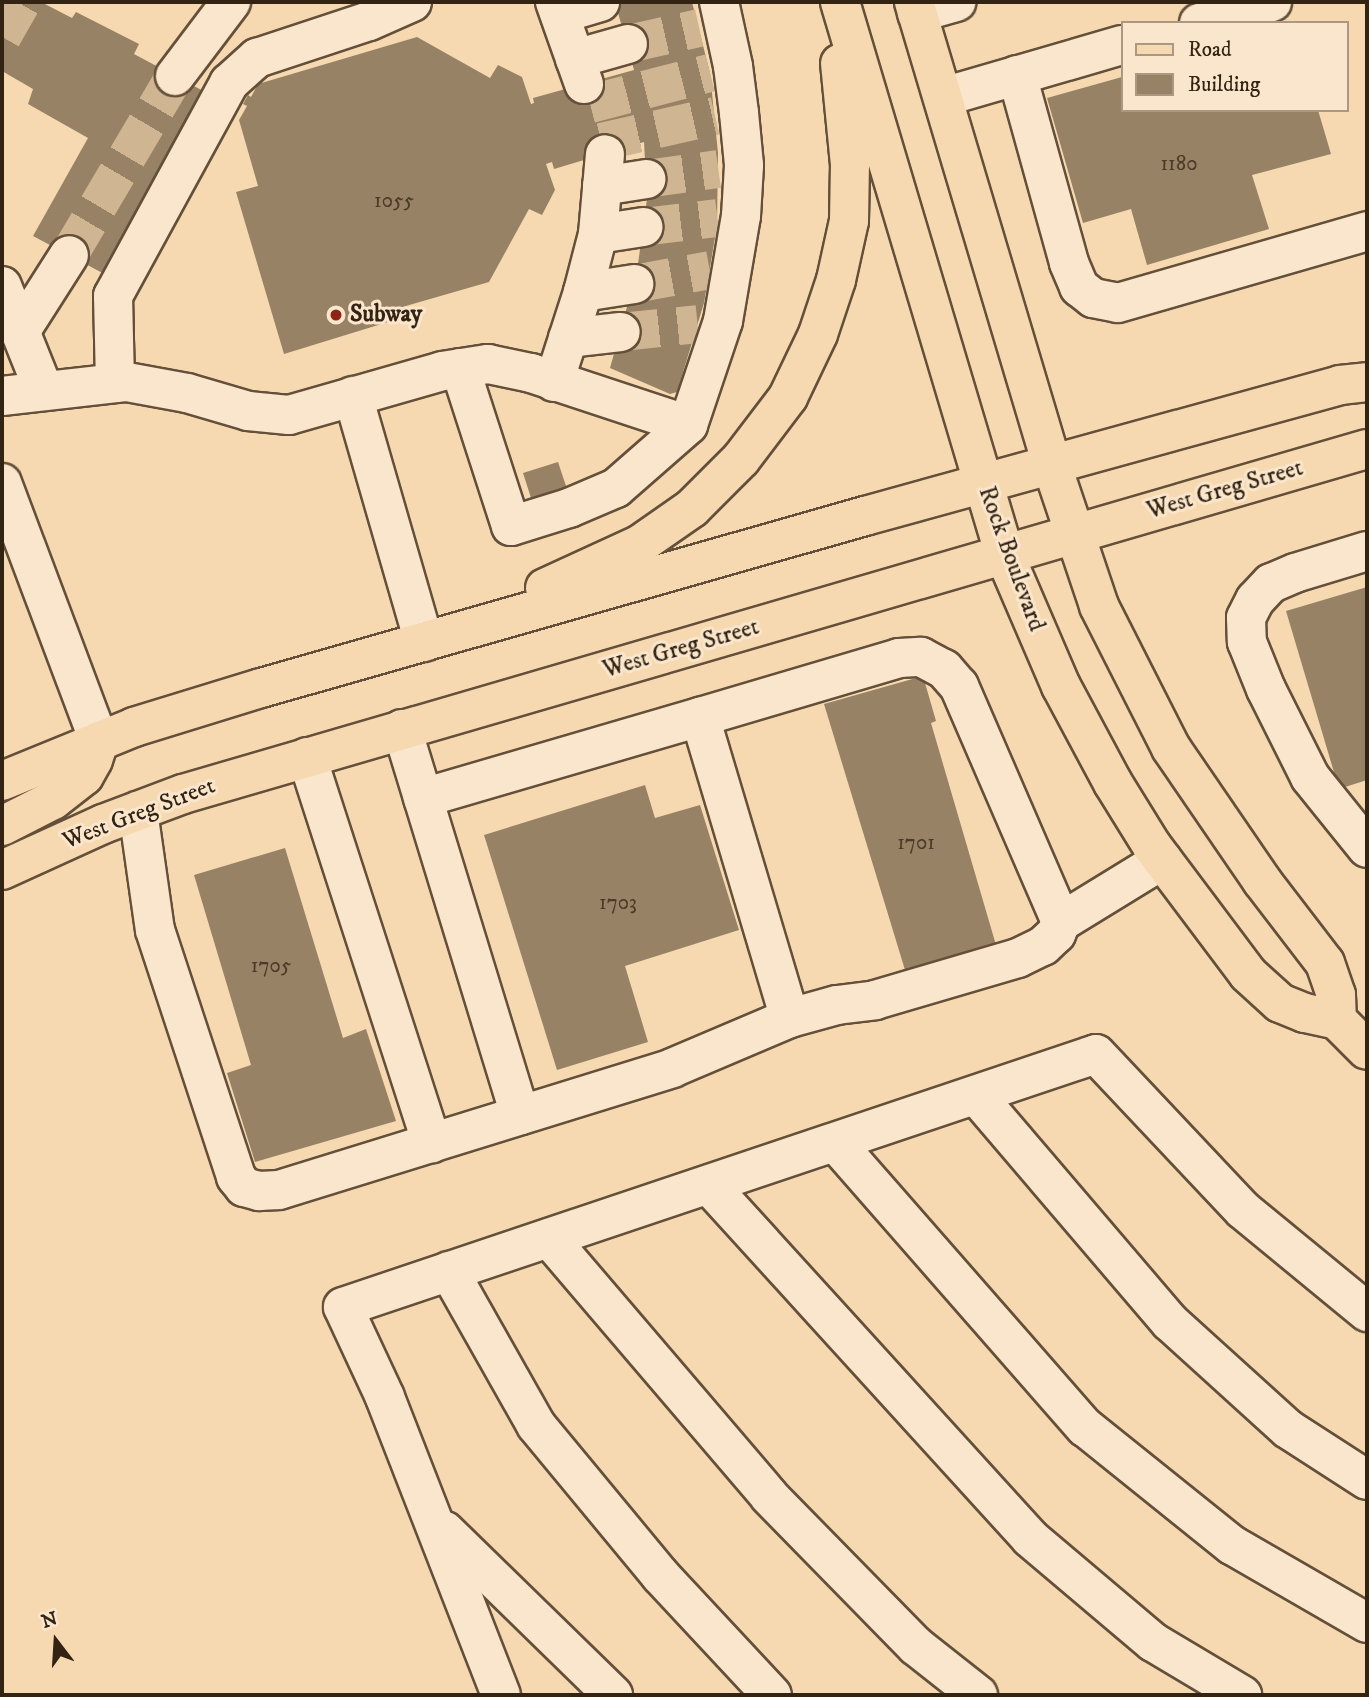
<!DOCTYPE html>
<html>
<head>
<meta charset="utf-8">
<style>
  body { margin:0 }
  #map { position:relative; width:1369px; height:1697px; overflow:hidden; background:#f6d9b0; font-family:"IM FELL DW Pica",serif }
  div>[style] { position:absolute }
  .building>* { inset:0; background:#988265 }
  .minor-tunnel>* { height:38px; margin-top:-19px; transform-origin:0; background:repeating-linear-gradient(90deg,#cfb591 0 38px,transparent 0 57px) }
  .roads { filter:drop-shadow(2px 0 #64503a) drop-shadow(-2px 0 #64503a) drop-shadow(0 2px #64503a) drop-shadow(0 -2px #64503a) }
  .minor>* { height:38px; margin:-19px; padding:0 19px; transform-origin:19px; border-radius:19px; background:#f9e6cc }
  .major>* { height:38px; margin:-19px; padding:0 19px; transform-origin:19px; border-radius:19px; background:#f6d9b0 }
  .dots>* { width:19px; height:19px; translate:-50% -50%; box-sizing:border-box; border:4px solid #f9e6cc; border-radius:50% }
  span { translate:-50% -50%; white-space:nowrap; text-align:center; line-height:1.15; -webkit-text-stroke:6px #f9e6cc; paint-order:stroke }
  .number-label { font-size:21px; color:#4c3b28 }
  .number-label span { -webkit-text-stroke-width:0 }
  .poi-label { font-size:24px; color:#332313; font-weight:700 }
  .left { translate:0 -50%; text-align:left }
  .street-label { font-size:24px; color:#332313 }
  .frame { position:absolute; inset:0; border:4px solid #332313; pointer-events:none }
  .legend { position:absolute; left:1121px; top:21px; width:228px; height:91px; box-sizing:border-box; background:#f9e6cc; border:2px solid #aa9882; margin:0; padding:9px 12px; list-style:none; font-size:21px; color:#332313 }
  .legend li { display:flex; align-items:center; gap:14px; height:35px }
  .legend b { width:35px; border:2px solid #aa9882 }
  .north { position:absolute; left:21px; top:1606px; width:70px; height:70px; -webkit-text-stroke:5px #f9e6cc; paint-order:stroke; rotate:343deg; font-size:19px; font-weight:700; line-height:28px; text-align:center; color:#332313 }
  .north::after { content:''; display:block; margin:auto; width:24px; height:32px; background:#332313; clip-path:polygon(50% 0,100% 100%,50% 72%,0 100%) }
</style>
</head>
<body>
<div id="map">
  <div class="building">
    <div style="clip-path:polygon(2px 2px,41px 2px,72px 18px,76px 12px,139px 44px,134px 54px,209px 94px,110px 277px,33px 236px,88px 138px,28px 104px,33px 89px,2px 71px)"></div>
    <div style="clip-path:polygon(615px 2px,692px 2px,710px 73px,718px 153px,717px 226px,704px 303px,677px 392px,670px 394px,610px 368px,637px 271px,647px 199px,644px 142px,554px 169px,552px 162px,546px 164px,555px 190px,542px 215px,529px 209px,489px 282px,385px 312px,388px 322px,284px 354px,236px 192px,258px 186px,239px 120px,247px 106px,243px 104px,248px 95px,251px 97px,258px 84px,417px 37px,490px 78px,498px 65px,522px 77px,531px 104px,534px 103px,533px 98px,634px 70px)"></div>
    <div style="clip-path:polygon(1122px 77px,1122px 110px,1318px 110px,1331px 154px,1252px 175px,1269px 229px,1147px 265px,1131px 209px,1083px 223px,1047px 98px)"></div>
    <div style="clip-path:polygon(558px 462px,567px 489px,532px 501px,523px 473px)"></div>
    <div style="clip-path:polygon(1367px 587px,1367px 780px,1339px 789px,1286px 611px)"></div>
    <div style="clip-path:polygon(923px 676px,936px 721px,931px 723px,996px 945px,905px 970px,824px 704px)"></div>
    <div style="clip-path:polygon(645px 785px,655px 818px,700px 805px,739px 930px,625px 966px,648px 1042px,557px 1070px,484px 835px)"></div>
    <div style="clip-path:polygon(285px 848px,343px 1038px,366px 1029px,396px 1121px,255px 1162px,227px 1073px,251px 1065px,194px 875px)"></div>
  </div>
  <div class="minor-tunnel">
    <div style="left:2px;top:37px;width:40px;rotate:-60.3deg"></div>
    <div style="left:628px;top:44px;width:73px;rotate:-12.7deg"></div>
    <div style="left:590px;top:104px;width:124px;rotate:-14.5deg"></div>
    <div style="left:601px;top:142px;width:117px;rotate:-12.8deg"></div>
    <div style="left:646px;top:179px;width:73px;rotate:-7.9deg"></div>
    <div style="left:643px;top:227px;width:75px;rotate:-6.9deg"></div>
    <div style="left:69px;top:255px;width:208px;rotate:-59.4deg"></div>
    <div style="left:634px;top:284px;width:77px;rotate:-10.4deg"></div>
    <div style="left:621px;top:332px;width:77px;rotate:-5.9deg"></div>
  </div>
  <div class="roads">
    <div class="minor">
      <div style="left:555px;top:2px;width:87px;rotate:70.5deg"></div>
      <div style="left:917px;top:13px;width:41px;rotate:-15.8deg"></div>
      <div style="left:560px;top:14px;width:42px;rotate:-16.7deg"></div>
      <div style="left:1199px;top:23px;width:76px;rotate:-16deg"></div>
      <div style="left:575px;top:59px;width:55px;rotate:-15.8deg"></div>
      <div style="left:1017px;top:75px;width:195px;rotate:74.5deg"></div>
      <div style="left:1069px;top:263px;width:26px;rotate:67deg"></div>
      <div style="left:1079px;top:287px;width:18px;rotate:38deg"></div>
      <div style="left:1093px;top:298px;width:25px;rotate:11deg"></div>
      <div style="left:1118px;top:303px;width:259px;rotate:-16.1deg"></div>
      <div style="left:175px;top:76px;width:93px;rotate:-52.9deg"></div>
      <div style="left:943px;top:97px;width:186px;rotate:-16.2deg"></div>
      <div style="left:602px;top:186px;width:45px;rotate:-9deg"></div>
      <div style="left:598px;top:234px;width:46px;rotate:-8.8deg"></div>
      <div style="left:2px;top:286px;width:113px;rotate:68.2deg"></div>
      <div style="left:583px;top:292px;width:52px;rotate:-8.9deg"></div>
      <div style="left:20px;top:332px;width:91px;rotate:-57.5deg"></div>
      <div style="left:568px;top:338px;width:53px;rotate:-6.5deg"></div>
      <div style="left:460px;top:368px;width:166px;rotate:72.1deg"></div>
      <div style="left:511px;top:526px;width:61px;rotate:-17.2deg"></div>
      <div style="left:569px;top:508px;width:51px;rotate:-23.1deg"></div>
      <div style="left:616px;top:488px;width:96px;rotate:-41.2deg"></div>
      <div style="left:554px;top:382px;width:95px;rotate:-72.1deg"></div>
      <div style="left:583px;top:292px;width:60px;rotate:-75.5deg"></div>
      <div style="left:598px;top:234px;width:80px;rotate:-85deg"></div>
      <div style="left:115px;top:383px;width:87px;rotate:-91.3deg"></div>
      <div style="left:113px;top:296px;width:243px;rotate:-61.4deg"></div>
      <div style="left:229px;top:83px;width:38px;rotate:-42deg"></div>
      <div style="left:257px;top:58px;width:118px;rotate:-18.3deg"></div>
      <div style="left:369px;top:21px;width:47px;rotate:-23.8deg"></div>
      <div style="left:2px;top:396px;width:126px;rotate:-6.4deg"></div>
      <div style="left:127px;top:382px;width:61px;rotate:10.4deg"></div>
      <div style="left:187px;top:393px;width:64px;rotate:16.4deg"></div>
      <div style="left:248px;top:411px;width:41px;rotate:5.6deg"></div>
      <div style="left:289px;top:415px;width:159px;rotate:-16deg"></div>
      <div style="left:442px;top:371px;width:47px;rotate:-8.7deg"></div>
      <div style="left:488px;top:364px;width:44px;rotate:11.8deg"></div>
      <div style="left:531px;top:373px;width:165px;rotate:18.3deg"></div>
      <div style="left:688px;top:425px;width:110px;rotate:-71.4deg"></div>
      <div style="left:723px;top:321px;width:107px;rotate:-80.3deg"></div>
      <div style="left:741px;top:216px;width:51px;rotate:-86.6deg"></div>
      <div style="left:744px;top:165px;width:52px;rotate:-95.5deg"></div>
      <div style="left:739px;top:113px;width:47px;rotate:-97.3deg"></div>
      <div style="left:733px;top:66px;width:66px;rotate:-102.3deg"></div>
      <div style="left:353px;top:396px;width:256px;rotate:73.9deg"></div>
      <div style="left:2px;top:483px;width:276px;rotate:69.4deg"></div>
      <div style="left:1367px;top:551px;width:75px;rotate:163deg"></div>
      <div style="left:1295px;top:573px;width:26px;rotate:157deg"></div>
      <div style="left:1271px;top:583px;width:23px;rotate:133deg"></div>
      <div style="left:1255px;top:600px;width:20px;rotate:117deg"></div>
      <div style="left:1246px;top:618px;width:24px;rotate:88deg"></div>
      <div style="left:1247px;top:642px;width:51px;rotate:68deg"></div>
      <div style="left:1266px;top:689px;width:98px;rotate:63.4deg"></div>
      <div style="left:1310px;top:777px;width:91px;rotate:51.2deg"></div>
      <div style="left:700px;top:717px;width:208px;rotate:-16.5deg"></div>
      <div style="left:899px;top:658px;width:22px;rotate:-3deg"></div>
      <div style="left:921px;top:657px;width:26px;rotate:28deg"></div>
      <div style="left:944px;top:669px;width:23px;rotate:49deg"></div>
      <div style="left:959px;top:686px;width:257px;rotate:66.6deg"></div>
      <div style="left:1061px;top:922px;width:119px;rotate:-31.5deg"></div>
      <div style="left:402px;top:729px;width:404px;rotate:73deg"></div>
      <div style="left:307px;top:757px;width:406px;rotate:72.1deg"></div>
      <div style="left:423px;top:798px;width:289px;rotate:-16.3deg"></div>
      <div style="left:700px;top:717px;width:314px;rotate:73.4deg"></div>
      <div style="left:138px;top:811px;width:120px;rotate:81.9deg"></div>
      <div style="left:155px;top:930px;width:260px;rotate:71.8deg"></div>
      <div style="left:236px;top:1177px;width:13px;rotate:51deg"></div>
      <div style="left:244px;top:1187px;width:16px;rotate:15deg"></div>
      <div style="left:259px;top:1191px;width:20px;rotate:-3deg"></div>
      <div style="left:279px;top:1190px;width:412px;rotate:-17.2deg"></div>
      <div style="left:672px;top:1068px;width:128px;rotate:-23deg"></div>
      <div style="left:790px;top:1018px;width:49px;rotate:-15.5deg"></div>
      <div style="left:837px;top:1005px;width:38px;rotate:-7deg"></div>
      <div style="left:875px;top:1000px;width:149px;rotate:-16.4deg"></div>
      <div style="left:1018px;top:958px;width:28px;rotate:-26deg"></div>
      <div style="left:1043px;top:946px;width:18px;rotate:-43deg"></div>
      <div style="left:1056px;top:934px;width:13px;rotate:-67deg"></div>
      <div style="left:976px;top:1095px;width:299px;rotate:49.5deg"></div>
      <div style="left:1170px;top:1322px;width:159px;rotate:42.2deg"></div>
      <div style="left:1288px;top:1429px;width:94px;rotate:32.8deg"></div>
      <div style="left:836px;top:1143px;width:378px;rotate:48.8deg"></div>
      <div style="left:1085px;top:1427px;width:189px;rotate:38.8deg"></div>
      <div style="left:1232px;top:1545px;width:156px;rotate:30deg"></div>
      <div style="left:709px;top:1185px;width:477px;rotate:47.7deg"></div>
      <div style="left:1030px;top:1538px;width:161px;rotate:40.2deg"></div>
      <div style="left:1153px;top:1642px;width:104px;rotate:30.8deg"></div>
      <div style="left:549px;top:1238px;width:339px;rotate:49.5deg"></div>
      <div style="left:769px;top:1496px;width:210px;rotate:45.6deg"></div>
      <div style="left:916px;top:1646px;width:79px;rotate:38.3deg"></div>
      <div style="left:449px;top:1271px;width:177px;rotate:60.5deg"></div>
      <div style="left:536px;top:1425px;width:195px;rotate:50.4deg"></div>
      <div style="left:660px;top:1575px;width:164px;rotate:47deg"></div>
      <div style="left:445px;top:1531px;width:235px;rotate:44.3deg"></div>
      <div style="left:501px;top:1695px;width:320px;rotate:-111.3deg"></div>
      <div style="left:385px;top:1397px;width:99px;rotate:-115deg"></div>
      <div style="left:343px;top:1307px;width:794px;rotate:-18.57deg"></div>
      <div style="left:1096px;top:1054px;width:214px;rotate:46.7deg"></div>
      <div style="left:1243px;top:1210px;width:161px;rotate:39.4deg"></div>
    </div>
    <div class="major">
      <div style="left:840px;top:2px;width:578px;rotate:73.41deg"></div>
      <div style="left:1005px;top:556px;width:142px;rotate:66.7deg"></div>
      <div style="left:1061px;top:686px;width:110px;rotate:61.8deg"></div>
      <div style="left:1113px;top:783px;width:74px;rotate:58.2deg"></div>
      <div style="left:1152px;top:846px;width:160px;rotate:53.1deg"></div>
      <div style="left:1248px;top:974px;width:43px;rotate:42.2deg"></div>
      <div style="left:1280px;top:1003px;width:27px;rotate:22deg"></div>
      <div style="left:1305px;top:1013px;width:33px;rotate:12deg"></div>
      <div style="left:1337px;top:1020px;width:42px;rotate:45deg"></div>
      <div style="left:914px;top:2px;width:484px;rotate:73.4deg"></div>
      <div style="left:1052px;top:466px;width:148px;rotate:71.4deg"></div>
      <div style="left:1099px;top:606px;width:159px;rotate:63.1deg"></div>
      <div style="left:1171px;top:748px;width:161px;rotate:55.6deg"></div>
      <div style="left:1262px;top:881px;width:103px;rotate:52.5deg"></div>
      <div style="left:1325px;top:963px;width:34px;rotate:71deg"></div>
      <div style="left:1336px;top:995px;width:25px;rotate:88deg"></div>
      <div style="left:545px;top:588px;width:103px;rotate:-24.6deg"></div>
      <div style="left:639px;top:545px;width:65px;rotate:-34.9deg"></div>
      <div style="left:692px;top:508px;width:69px;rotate:-45deg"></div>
      <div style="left:741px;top:459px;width:78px;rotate:-52.8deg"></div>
      <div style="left:788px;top:397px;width:70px;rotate:-64.5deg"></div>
      <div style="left:818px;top:334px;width:57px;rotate:-71.6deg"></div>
      <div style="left:836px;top:280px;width:60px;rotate:-77.6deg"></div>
      <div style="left:849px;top:221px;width:56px;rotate:-89deg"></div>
      <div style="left:850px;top:165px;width:102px;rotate:-95.6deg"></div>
      <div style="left:2px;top:781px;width:143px;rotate:-22.2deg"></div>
      <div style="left:134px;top:727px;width:133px;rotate:-17.1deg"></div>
      <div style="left:261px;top:688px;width:628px;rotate:-15.9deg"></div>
      <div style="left:865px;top:516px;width:493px;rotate:-15.4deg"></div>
      <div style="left:1340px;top:385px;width:27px;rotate:-6deg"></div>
      <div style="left:2px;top:826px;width:57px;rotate:-27deg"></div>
      <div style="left:53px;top:800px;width:39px;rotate:-38deg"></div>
      <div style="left:84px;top:776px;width:18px;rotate:-61deg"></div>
      <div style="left:93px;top:760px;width:20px;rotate:-72deg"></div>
      <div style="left:2px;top:870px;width:111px;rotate:-24.5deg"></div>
      <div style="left:103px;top:824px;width:85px;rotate:-20.6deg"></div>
      <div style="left:183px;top:794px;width:1233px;rotate:-16.25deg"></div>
    </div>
  </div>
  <div class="dots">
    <div style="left:336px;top:315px;background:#8f2418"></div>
  </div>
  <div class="number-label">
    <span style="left:1179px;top:164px">1180</span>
    <span style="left:394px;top:201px">1055</span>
    <span style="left:916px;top:843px">1701</span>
    <span style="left:618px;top:903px">1703</span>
    <span style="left:271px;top:966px">1705</span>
  </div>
  <div class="poi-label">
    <span class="left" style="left:350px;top:315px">Subway</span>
  </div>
  <div class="street-label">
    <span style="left:1225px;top:490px;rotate:-16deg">West Greg Street</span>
    <span style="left:1011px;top:559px;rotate:70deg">Rock Boulevard</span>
    <span style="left:681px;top:649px;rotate:-16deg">West Greg Street</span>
    <span style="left:139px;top:814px;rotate:-21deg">West Greg Street</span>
  </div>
  <div class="frame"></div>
  <ul class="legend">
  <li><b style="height:9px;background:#f6d9b0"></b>Road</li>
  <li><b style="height:19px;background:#988265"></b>Building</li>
  </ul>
  <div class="north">N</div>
</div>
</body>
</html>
